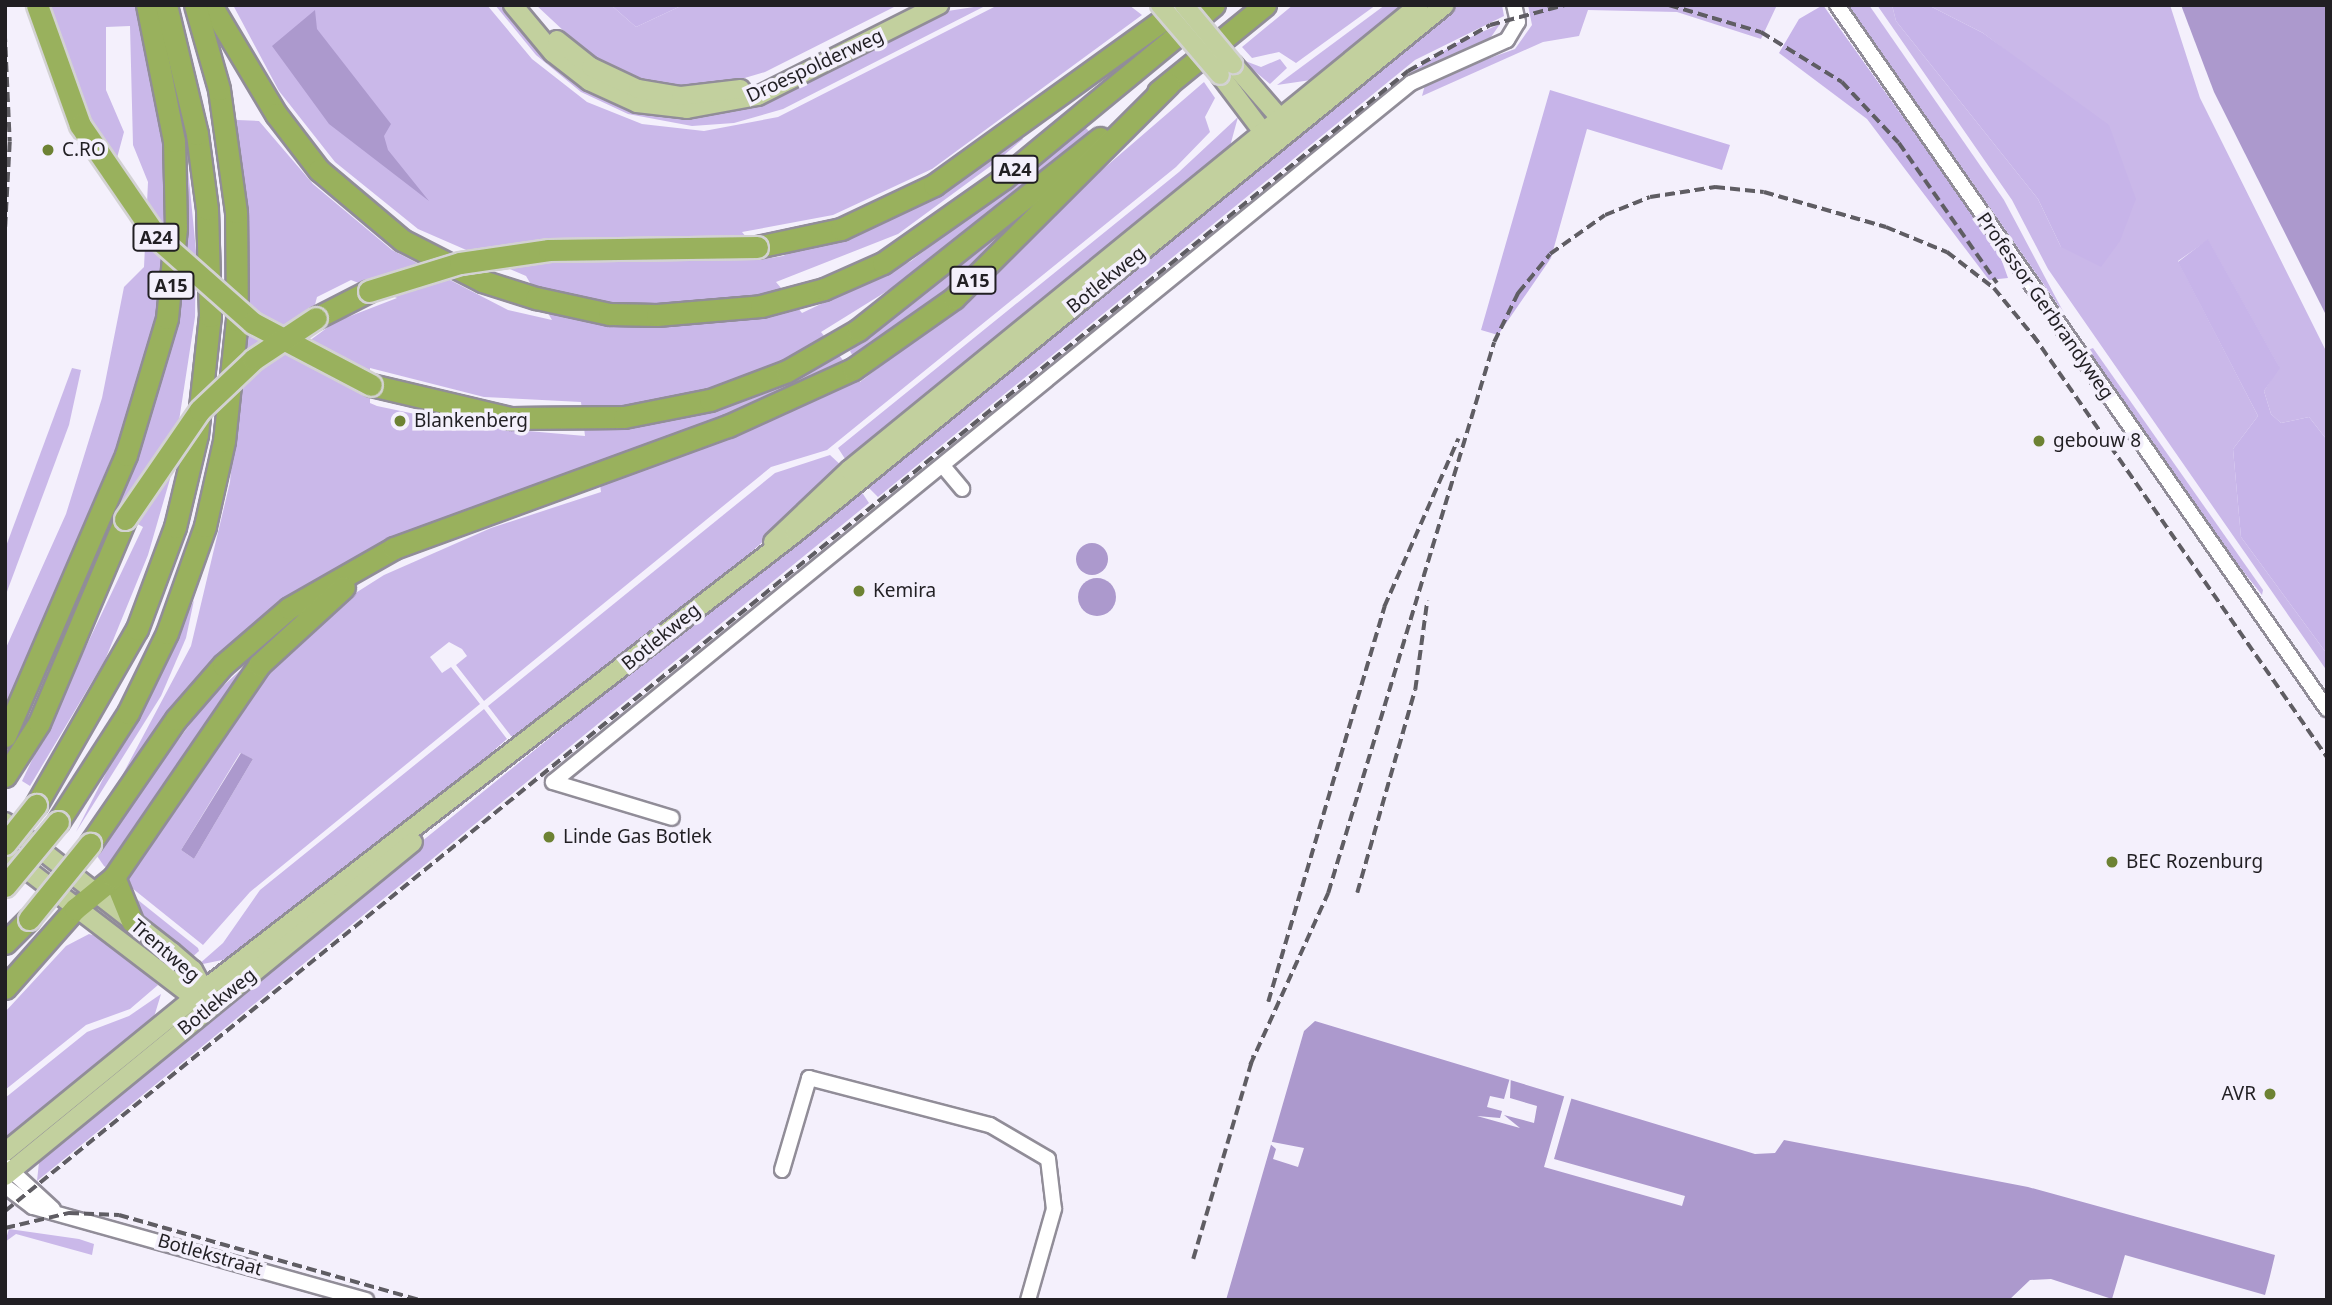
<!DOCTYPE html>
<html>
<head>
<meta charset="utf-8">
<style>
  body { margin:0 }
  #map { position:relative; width:2332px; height:1305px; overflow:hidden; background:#f4f0fc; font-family:"Noto Sans",sans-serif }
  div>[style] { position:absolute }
  .green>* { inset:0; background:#cab8e9 }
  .forest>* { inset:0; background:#c7b4e9 }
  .water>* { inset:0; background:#ac99cd }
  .round { border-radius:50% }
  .pier>* { inset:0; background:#f4f0fc }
  .roads { filter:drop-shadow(2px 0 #918d98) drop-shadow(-2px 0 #918d98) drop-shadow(0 2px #918d98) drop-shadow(0 -2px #918d98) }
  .minor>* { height:14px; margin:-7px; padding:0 7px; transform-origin:7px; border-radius:7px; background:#fff }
  .major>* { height:18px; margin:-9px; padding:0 9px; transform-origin:9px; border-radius:9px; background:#c2d09e }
  .highway>* { height:21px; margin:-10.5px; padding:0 10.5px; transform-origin:10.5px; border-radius:10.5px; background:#99b15d }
  .rail>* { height:3.5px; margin-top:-1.75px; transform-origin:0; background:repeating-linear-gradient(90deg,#5f5d63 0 10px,transparent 0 15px) }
  .bridges { filter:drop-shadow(2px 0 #d3d2d3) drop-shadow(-2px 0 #d3d2d3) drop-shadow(0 2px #d3d2d3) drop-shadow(0 -2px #d3d2d3) }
  .major-bridge>* { height:18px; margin:-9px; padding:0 9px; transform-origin:9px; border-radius:9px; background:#c2d09e }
  .highway-bridge>* { height:21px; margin:-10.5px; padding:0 10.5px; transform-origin:10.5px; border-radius:10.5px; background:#99b15d }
  .dots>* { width:19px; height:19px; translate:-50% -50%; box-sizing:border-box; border:4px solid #f4f0fc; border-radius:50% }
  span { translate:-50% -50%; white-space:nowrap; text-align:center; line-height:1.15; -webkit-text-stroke:7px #f4f0fc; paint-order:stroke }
  .shield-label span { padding:2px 5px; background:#f4f0fc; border:2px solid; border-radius:5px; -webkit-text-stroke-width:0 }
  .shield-label { font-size:18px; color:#211f23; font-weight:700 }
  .street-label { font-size:19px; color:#211f23 }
  .poi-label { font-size:19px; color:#211f23 }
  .left { translate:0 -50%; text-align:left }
  .right { translate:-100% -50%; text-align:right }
  .frame { position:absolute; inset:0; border:7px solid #211f23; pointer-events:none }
</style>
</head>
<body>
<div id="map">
  <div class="green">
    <div style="clip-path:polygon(46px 5px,138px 5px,163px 118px,168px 220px,158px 318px,139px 393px,5px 709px,5px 650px,66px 514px,102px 398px,124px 287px,144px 267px,148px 182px,133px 145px,130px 26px,106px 27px,106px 90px,124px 132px,117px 158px,88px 120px)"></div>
    <div style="clip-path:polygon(evenodd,233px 5px,487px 5px,532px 59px,587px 102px,642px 124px,704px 131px,778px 117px,998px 5px,1129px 5px,1142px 15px,932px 169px,833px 215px,742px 232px,764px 259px,783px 256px,1020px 134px,1023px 139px,992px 165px,898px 234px,776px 282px,802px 313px,911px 261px,1085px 127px,1090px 132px,937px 260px,821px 332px,860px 382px,969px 297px,1066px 201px,1204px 82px,1215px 98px,1205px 117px,1210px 132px,1176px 167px,827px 450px,771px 467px,484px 701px,456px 665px,467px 656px,462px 649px,449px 642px,430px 657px,442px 673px,451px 667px,480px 704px,250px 892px,203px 945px,127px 884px,129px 877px,266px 673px,335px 606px,384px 575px,491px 528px,601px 492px,597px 462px,277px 611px,108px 802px,191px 646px,230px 482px,243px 308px,237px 120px,259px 121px,313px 184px,392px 250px,508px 310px,552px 320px,526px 276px,418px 229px,335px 162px,279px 91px,233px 5px,351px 280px,397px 298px,335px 322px,305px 344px,317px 297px,351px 280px,233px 5px,370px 368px,484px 397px,581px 402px,585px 436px,472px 426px,377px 406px,370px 403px,370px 368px,233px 5px,240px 753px,253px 759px,194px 859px,181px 850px,240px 753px)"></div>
    <div style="clip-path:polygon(495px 5px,506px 5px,540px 50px,584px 88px,632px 109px,683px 118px,751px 107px,941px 12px,987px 5px,783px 109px,734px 123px,692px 126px,628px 114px,581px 92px,536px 55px)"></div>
    <div style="clip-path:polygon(536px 5px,611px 5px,636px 27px,683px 5px,898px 5px,765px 72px,721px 85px,679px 88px,641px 81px,596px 61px)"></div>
    <div style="clip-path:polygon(1293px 5px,1376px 5px,1296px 63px,1279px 52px,1252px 58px,1242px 47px)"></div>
    <div style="clip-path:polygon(1385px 5px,1403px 5px,1311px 80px,1277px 85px)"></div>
    <div style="clip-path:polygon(1456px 5px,1502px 5px,1504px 16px,1415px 60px,878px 497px,864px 483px)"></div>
    <div style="clip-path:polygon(1528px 5px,1777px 5px,1761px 39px,1677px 12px,1588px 10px,1579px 36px,1543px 42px,1422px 96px,1426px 81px,1515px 49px,1532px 25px)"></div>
    <div style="clip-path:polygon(1848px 5px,1869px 5px,2004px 200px,2065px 315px)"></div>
    <div style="clip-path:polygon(1877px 5px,1892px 5px,1896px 21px,2038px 199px,2061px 247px,2030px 69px,1983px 33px,1928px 5px,2170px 5px,2200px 98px,2327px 353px,2327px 440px,2309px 417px,2281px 423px,2271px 414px,2264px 391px,2279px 367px,2208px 240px,2178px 261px,2258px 416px,2233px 449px,2241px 537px,2327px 654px,2327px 671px,2048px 269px,2012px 200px)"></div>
    <div style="clip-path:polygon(1500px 24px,1489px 40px,1406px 75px,1455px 44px)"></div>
    <div style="clip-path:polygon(1240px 59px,1261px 67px,1280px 59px,1287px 68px,1270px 84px)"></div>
    <div style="clip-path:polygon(1238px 117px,1229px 150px,849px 465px,838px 448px,1179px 172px)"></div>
    <div style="clip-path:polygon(185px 138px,196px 251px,195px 317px,170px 479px,148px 555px,105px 660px,30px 786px,22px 781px,143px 527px,112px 510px,164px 370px,185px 187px)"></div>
    <div style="clip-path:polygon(1026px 214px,981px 265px,854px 358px,850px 351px)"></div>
    <div style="clip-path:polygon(2093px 348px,2263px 590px,2262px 595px,2215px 536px,2088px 350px)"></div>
    <div style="clip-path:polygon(72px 368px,81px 370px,69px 425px,5px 597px,5px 549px)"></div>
    <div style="clip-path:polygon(830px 455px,844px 468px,737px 565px,523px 738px,511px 736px,488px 706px,775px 473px)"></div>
    <div style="clip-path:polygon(859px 488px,869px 503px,37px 1181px,39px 1162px,78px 1131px,93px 1107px)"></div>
    <div style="clip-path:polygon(194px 600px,186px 638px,161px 696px,76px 832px)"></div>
    <div style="clip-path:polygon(307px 608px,108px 869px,104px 866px,97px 856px,101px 846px,206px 702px)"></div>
    <div style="clip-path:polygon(484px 709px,507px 739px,493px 751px,496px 757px,227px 959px,198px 965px,223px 943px,260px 890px)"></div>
    <div style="clip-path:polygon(128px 892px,198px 948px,199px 951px,188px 961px,182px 956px,137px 910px)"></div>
    <div style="clip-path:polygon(89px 934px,103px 938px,158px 985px,130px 1009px,86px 1025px,5px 1090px,5px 1012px,66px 946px)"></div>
    <div style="clip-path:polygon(161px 994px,151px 1027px,5px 1146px,5px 1098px,87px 1032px,129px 1016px)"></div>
    <div style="clip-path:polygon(9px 1229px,79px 1239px,94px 1244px,92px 1255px,16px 1234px,5px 1242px)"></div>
  </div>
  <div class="forest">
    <div style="clip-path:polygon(611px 5px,683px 5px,636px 27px)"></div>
    <div style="clip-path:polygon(1823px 5px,1998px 250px,2008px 278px,1989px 280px,1867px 119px,1779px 53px,1799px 19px)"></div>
    <div style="clip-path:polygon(1892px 5px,1928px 5px,1983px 33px,2109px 125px,2136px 199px,2120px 241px,2101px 267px,2061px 247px,2038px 199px,1896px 21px)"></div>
    <div style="clip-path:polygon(1550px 90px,1730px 145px,1722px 170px,1587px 129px,1551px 258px,1498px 335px,1481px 330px)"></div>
    <div style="clip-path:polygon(2208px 239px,2280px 368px,2264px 391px,2271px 414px,2281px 423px,2309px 417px,2327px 440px,2327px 654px,2241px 537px,2233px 449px,2258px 416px,2178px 262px)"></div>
  </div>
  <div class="water">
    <div style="clip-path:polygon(2181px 5px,2327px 5px,2327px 317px,2214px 92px)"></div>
    <div style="clip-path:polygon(315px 10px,317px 29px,391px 124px,384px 136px,388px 150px,429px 201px,329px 124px,272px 46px)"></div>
    <div class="round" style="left:1076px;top:543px;width:32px;height:32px"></div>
    <div class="round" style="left:1078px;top:578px;width:38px;height:38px"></div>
    <div style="clip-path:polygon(241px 753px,253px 759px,194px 859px,181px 850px)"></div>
    <div style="clip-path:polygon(1315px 1021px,1755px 1154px,1775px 1153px,1784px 1140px,2028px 1187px,2275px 1255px,2270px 1276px,2265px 1295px,2125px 1255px,2112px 1299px,2051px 1279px,2030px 1280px,2009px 1300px,1226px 1300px,1304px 1031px)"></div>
  </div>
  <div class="pier">
    <div style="clip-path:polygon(1511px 1074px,1510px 1098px,1537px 1106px,1534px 1123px,1504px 1115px,1520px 1128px,1477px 1116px,1500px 1118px,1502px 1111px,1487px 1107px,1490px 1096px,1504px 1099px)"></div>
    <div style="clip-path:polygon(1566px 1090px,1573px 1093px,1554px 1159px,1685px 1196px,1682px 1206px,1544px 1167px)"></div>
    <div style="clip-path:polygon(1267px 1141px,1304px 1148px,1298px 1167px,1273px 1159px,1276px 1149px)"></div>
  </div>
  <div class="roads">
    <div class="minor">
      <div style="left:1837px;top:5px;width:858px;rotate:55.16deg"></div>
      <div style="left:943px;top:466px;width:30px;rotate:50deg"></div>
      <div style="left:553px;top:782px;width:1107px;rotate:-39.17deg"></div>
      <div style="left:1411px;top:83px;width:105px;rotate:-24.1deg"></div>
      <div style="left:1507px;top:40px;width:21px;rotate:-59deg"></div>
      <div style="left:1518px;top:22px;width:17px;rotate:-103deg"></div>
      <div style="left:553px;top:782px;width:124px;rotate:16.8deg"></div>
      <div style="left:5px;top:1165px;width:65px;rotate:42.5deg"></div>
      <div style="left:782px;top:1170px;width:96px;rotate:-73.6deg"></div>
      <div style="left:809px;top:1078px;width:187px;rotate:14.6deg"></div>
      <div style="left:990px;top:1125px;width:67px;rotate:30.4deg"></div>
      <div style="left:1048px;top:1159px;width:50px;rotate:83.2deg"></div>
      <div style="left:1054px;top:1209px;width:95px;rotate:105.9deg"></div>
      <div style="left:5px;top:1186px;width:35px;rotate:37deg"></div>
      <div style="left:33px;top:1207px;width:346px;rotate:15.6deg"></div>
    </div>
    <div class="major">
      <div style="left:513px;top:5px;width:62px;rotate:50.2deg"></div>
      <div style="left:553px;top:53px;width:46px;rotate:37.9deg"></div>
      <div style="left:589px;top:81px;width:53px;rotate:24.6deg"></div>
      <div style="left:637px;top:103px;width:50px;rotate:6.8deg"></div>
      <div style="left:687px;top:109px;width:72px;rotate:-10.4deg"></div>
      <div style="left:758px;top:96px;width:203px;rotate:-26.7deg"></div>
      <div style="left:557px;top:40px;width:43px;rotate:38.5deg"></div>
      <div style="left:591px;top:67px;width:52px;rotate:25.1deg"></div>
      <div style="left:638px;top:89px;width:44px;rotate:9.2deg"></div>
      <div style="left:681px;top:96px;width:60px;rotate:-6.7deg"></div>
      <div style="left:1233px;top:64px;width:72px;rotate:49deg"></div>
      <div style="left:1280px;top:118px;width:12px;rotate:76deg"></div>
      <div style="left:1220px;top:75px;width:71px;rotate:53deg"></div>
      <div style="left:1263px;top:132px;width:9px;rotate:13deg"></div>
      <div style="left:773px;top:542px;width:105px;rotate:-43.5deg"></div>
      <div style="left:849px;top:470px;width:736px;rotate:-39.21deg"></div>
      <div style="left:5px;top:822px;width:212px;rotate:37.9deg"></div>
      <div style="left:172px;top:952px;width:28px;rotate:41deg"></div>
      <div style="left:193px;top:970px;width:33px;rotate:61deg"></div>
      <div style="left:5px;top:853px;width:247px;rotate:37.4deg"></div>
      <div style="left:5px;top:1152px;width:259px;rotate:-39.2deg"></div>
      <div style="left:206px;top:988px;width:744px;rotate:-37.69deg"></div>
      <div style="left:795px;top:533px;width:837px;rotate:-39.09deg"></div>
      <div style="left:5px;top:1176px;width:527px;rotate:-39.3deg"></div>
    </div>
    <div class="highway">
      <div style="left:211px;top:5px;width:127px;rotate:59.2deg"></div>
      <div style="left:276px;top:114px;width:71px;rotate:52.5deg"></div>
      <div style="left:319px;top:170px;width:109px;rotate:40.1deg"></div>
      <div style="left:402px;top:240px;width:90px;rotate:27.1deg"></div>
      <div style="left:482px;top:281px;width:57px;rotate:17.5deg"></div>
      <div style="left:536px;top:298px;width:75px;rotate:12.4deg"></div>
      <div style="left:609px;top:314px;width:48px;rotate:1.2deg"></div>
      <div style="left:657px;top:315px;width:104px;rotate:-4.9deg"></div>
      <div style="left:761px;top:306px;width:65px;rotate:-15.1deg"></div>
      <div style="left:824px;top:289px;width:64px;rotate:-23.8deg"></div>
      <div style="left:883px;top:263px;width:148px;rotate:-35.1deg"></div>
      <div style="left:1004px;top:178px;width:272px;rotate:-39.5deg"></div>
      <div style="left:1158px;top:92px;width:138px;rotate:-39.1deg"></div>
      <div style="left:757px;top:247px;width:86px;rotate:-12.1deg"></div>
      <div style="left:841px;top:229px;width:103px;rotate:-25.3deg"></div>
      <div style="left:934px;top:185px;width:308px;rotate:-35.8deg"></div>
      <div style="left:316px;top:318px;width:59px;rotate:-27deg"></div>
      <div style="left:371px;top:385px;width:144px;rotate:13.3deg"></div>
      <div style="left:511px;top:418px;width:113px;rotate:-0.5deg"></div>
      <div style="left:624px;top:417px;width:88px;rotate:-11.2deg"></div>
      <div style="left:710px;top:400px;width:82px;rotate:-20.6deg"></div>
      <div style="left:787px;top:371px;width:82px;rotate:-30deg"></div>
      <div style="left:858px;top:330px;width:309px;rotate:-38.4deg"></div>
      <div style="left:5px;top:736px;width:306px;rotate:-66.7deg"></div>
      <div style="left:126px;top:455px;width:143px;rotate:-73.3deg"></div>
      <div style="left:167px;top:318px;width:90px;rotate:-84.3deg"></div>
      <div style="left:176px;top:228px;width:87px;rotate:-91.3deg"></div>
      <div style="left:174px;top:141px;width:139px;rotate:-101.2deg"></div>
      <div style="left:5px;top:776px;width:63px;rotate:-57.3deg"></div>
      <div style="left:39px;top:723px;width:221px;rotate:-67.1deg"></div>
      <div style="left:36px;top:805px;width:203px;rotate:-60.2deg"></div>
      <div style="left:137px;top:629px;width:109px;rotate:-69.6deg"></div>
      <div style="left:175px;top:527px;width:95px;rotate:-76.6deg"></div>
      <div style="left:197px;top:435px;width:120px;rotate:-83.8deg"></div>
      <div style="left:210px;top:316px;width:107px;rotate:-91.6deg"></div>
      <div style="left:207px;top:209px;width:76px;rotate:-97.6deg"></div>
      <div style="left:197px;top:134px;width:133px;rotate:-103.5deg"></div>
      <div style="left:58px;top:822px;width:130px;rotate:-57.3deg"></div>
      <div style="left:128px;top:713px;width:89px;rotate:-64deg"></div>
      <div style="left:167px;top:633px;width:114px;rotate:-70.4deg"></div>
      <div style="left:205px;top:526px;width:87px;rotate:-77.4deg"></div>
      <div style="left:224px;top:441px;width:122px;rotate:-83.9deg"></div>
      <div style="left:237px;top:320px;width:108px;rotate:-90.5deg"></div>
      <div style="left:236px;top:212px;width:124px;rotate:-97.9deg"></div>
      <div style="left:219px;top:89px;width:87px;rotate:-105.9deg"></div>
      <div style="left:90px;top:844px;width:152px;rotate:-55.5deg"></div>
      <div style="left:176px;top:719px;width:72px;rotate:-49deg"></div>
      <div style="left:223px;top:665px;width:87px;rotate:-40.8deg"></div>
      <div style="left:289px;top:608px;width:121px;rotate:-29.7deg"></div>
      <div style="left:394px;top:548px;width:356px;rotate:-20.1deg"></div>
      <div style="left:728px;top:426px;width:137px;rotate:-24.5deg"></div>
      <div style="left:853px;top:369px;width:123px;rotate:-35.1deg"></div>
      <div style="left:954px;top:298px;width:303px;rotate:-44.9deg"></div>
      <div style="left:114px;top:877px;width:48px;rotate:67.8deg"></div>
      <div style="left:5px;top:943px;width:34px;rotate:-45deg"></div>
      <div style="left:5px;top:988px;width:106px;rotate:-48.5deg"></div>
      <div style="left:75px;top:909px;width:50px;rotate:-39.4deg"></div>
      <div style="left:114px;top:877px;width:257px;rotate:-55.6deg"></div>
      <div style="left:259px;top:665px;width:115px;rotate:-42.5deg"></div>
    </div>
  </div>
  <div class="rail">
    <div style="left:1669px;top:5px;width:96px;rotate:16.4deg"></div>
    <div style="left:1761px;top:32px;width:95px;rotate:31.7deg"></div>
    <div style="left:1842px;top:82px;width:83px;rotate:46.9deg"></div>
    <div style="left:1899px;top:143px;width:171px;rotate:55deg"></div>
    <div style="left:5px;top:32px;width:110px;rotate:87.4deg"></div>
    <div style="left:10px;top:142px;width:92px;rotate:93.1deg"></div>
    <div style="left:2033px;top:335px;width:514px;rotate:55.14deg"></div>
    <div style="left:1357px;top:893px;width:211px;rotate:-74.1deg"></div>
    <div style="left:1415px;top:690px;width:90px;rotate:-82.3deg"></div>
    <div style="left:1268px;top:1002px;width:412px;rotate:-73.6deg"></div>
    <div style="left:1384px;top:607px;width:184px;rotate:-66.2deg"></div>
    <div style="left:1250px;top:1065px;width:189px;rotate:-65.6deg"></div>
    <div style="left:1328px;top:893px;width:575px;rotate:-73.23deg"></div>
    <div style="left:1494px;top:342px;width:55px;rotate:-63.9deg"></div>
    <div style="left:1518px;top:293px;width:50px;rotate:-50.6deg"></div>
    <div style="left:1550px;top:254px;width:67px;rotate:-35.3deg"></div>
    <div style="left:1605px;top:215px;width:48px;rotate:-21.8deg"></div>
    <div style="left:1650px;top:197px;width:66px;rotate:-8.7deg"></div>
    <div style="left:1715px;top:187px;width:49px;rotate:5.8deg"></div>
    <div style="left:1764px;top:192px;width:127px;rotate:16deg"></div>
    <div style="left:1886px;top:227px;width:66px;rotate:22.3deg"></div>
    <div style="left:1947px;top:252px;width:59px;rotate:37.5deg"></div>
    <div style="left:1994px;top:288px;width:71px;rotate:50.7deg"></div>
    <div style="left:5px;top:1211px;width:1808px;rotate:-39.1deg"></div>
    <div style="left:1408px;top:71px;width:94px;rotate:-29.3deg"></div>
    <div style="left:1490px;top:25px;width:78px;rotate:-14.9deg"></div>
    <div style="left:5px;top:1228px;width:66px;rotate:-13.2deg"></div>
    <div style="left:69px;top:1213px;width:50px;rotate:2.3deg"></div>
    <div style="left:119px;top:1215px;width:312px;rotate:15.8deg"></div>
    <div style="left:1193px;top:1259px;width:212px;rotate:-73.5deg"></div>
  </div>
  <div class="bridges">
    <div class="major-bridge">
      <div style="left:1160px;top:5px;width:92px;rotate:49.4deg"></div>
      <div style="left:1184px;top:5px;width:77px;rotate:50.3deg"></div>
    </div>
    <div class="highway-bridge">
      <div style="left:37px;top:5px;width:127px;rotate:70.3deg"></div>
      <div style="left:80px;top:125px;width:138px;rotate:55.6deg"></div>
      <div style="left:158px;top:239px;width:127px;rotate:41.5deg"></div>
      <div style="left:253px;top:323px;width:133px;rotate:27.7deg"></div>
      <div style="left:369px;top:291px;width:95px;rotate:-17.1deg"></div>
      <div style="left:460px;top:263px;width:90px;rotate:-8.3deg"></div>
      <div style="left:549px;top:250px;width:208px;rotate:-0.8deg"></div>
      <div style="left:125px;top:519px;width:132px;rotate:-55.5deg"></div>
      <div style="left:200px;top:410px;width:74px;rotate:-43.4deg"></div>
      <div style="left:254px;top:359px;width:74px;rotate:-33.5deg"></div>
      <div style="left:5px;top:844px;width:50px;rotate:-51.5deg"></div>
      <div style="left:5px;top:886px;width:83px;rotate:-50.4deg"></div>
      <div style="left:29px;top:919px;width:97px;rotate:-50.9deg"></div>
    </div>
  </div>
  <div class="dots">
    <div style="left:48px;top:150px;background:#6d8233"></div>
    <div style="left:400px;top:421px;background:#6d8233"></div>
    <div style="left:2039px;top:441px;background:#6d8233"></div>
    <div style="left:859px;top:591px;background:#6d8233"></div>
    <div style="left:549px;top:837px;background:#6d8233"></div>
    <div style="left:2112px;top:862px;background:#6d8233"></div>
    <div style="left:2270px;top:1094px;background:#6d8233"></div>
  </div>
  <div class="shield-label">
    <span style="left:1015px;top:169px">A24</span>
    <span style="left:156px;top:237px">A24</span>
    <span style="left:973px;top:280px">A15</span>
    <span style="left:171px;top:285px">A15</span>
  </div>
  <div class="street-label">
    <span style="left:815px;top:66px;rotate:-25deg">Droespolderweg</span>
    <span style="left:1106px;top:280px;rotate:-39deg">Botlekweg</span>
    <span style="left:2045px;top:306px;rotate:55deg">Professor Gerbrandyweg</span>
    <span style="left:661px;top:637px;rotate:-39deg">Botlekweg</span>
    <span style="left:165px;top:951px;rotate:41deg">Trentweg</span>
    <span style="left:217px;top:1002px;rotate:-39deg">Botlekweg</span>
    <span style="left:210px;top:1255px;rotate:16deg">Botlekstraat</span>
  </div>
  <div class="poi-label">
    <span class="left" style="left:62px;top:150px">C.RO</span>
    <span class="left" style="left:414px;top:421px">Blankenberg</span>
    <span class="left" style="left:2053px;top:441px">gebouw 8</span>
    <span class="left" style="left:873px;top:591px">Kemira</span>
    <span class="left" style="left:563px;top:837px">Linde Gas Botlek</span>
    <span class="left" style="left:2126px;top:862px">BEC Rozenburg</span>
    <span class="right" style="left:2256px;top:1094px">AVR</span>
  </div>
  <div class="frame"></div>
</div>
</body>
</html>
